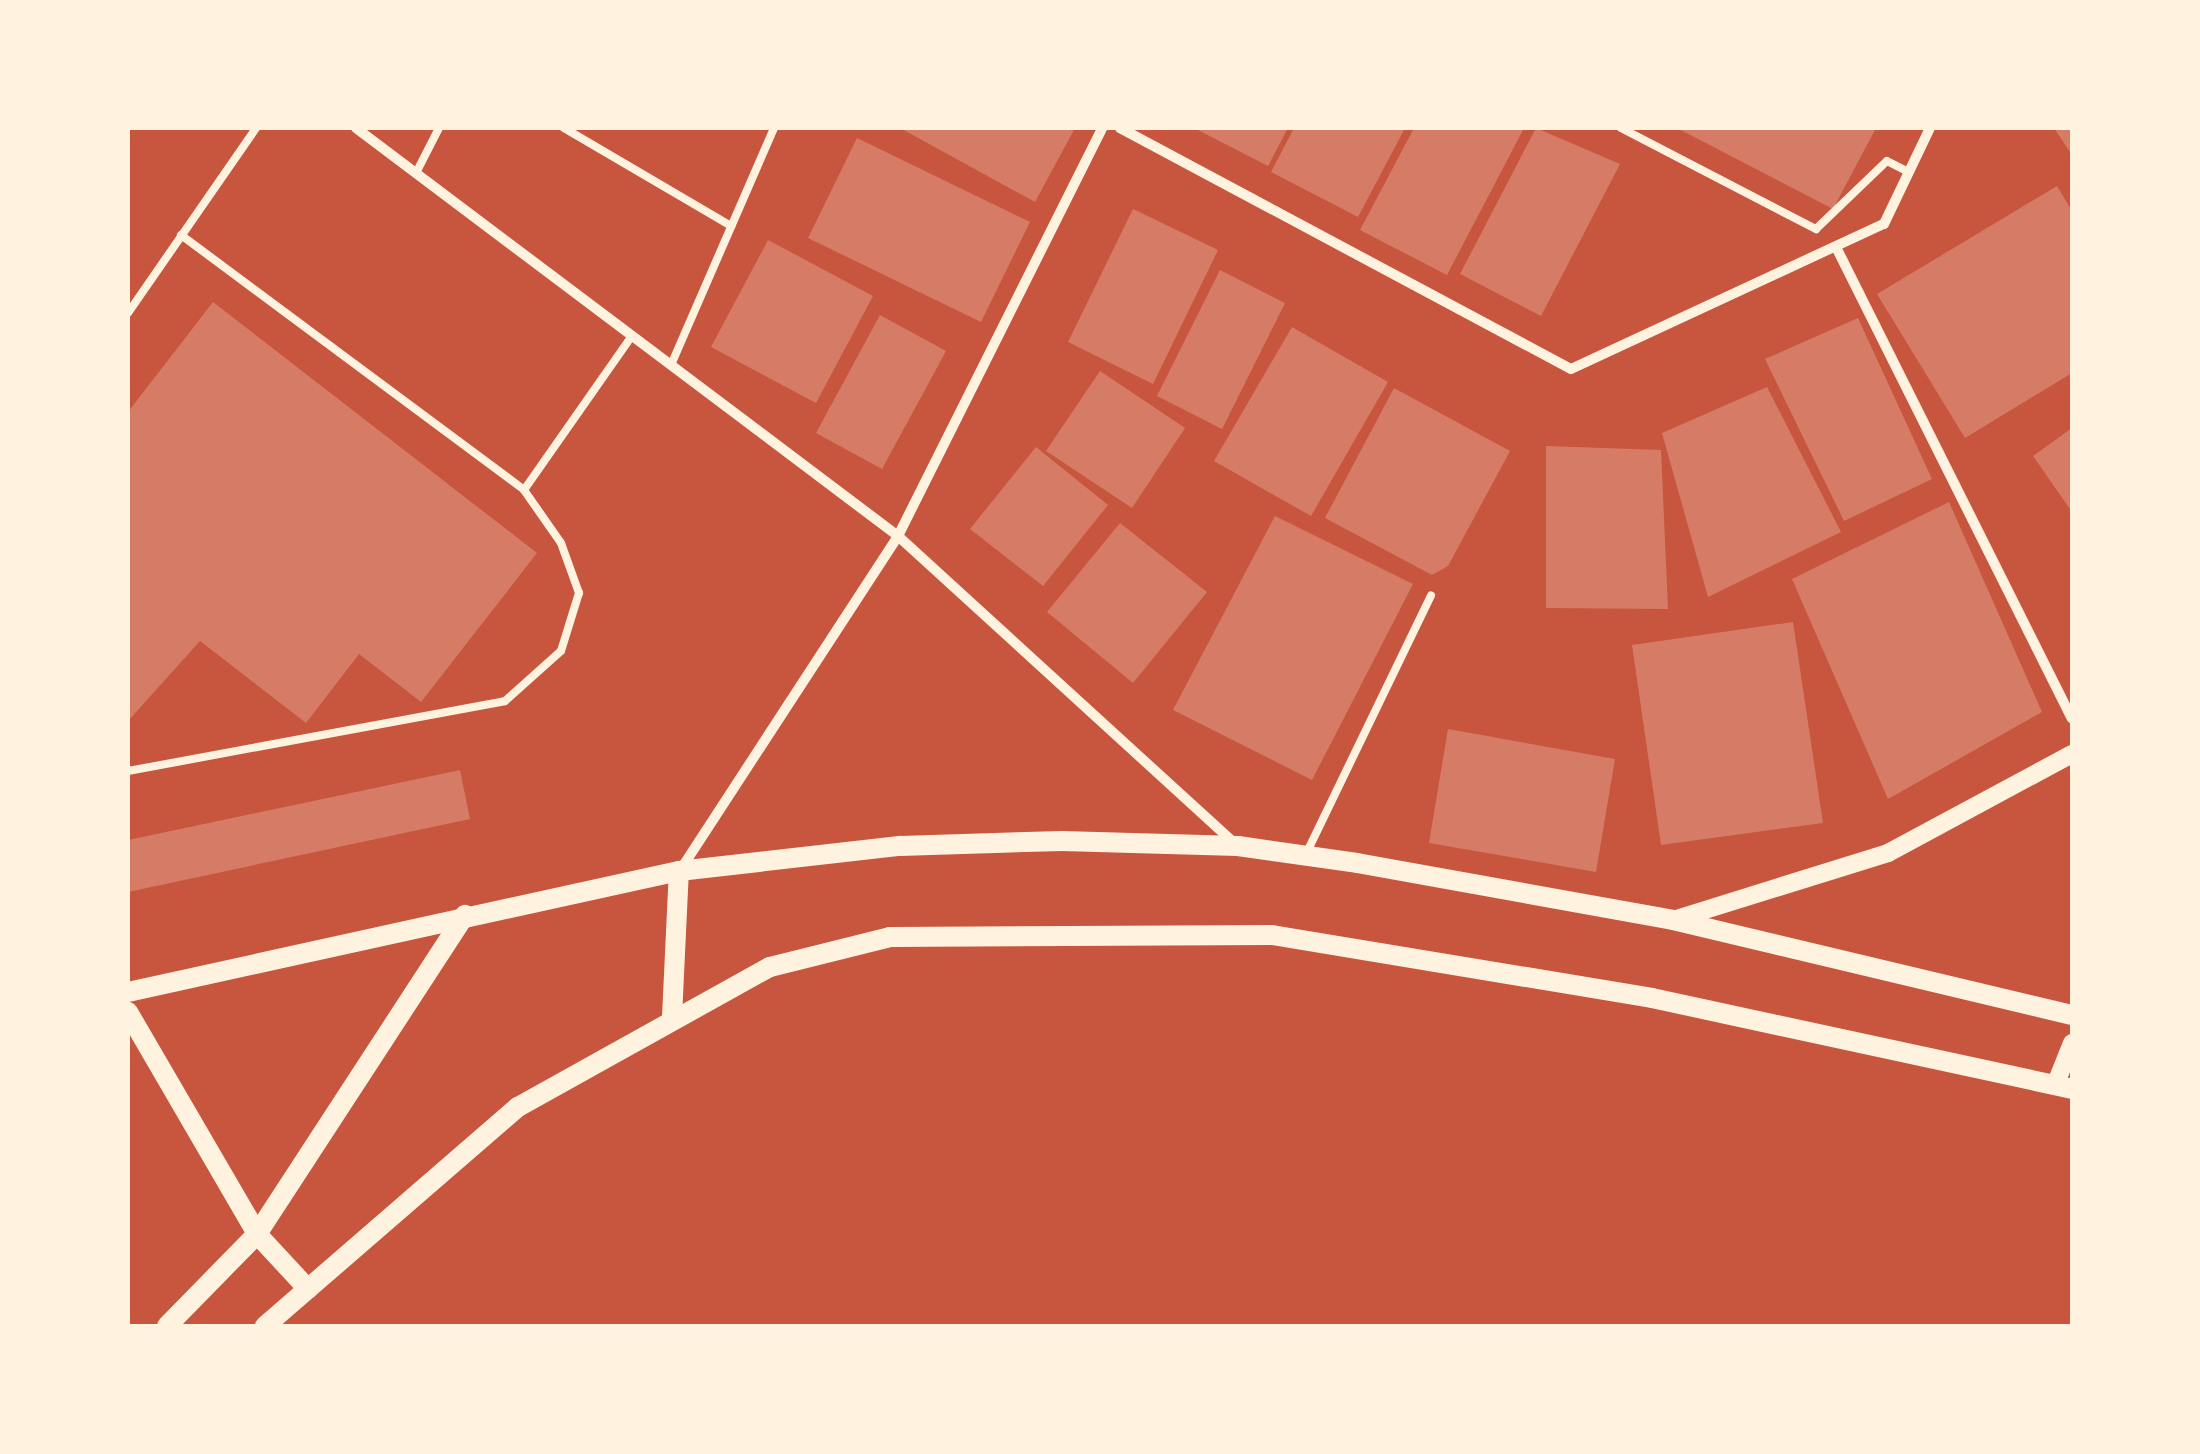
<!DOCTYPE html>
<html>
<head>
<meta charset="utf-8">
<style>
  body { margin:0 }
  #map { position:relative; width:2200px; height:1454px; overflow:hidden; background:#c8553d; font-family:Jost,sans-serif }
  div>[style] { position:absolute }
  .building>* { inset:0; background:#d67c66 }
  .service>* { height:8px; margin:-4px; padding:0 4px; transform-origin:4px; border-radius:4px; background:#fff3e0 }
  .minor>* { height:10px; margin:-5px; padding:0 5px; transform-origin:5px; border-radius:5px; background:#fff3e0 }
  .tertiary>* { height:18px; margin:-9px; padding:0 9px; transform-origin:9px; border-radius:9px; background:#fff3e0 }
  .secondary>* { height:20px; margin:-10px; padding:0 10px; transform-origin:10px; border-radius:10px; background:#fff3e0 }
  span { translate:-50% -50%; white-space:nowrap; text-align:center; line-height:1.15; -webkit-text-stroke:8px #fff3e0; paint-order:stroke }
  .frame { position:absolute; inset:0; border:130px solid #fff3e0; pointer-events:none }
</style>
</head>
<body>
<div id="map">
  <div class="building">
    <div style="clip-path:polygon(900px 128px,1075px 128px,1035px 202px)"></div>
    <div style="clip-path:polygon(1194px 128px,1288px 128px,1268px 166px)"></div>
    <div style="clip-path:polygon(1294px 128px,1405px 128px,1358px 217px,1271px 172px)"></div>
    <div style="clip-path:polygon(1414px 128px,1524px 128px,1447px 275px,1360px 230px)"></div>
    <div style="clip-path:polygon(1536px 128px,1620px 164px,1541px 316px,1460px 274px)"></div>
    <div style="clip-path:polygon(1677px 128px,1876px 128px,1833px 209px)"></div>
    <div style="clip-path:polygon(2054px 128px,2072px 128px,2072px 155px)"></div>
    <div style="clip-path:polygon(857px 138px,1030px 222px,981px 322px,808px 238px)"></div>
    <div style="clip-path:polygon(2057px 186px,2072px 211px,2072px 373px,1965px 438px,1877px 294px)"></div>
    <div style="clip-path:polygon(1133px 209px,1218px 250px,1153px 384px,1068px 342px)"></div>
    <div style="clip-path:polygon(768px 240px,873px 296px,816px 403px,711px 347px)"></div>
    <div style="clip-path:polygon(1220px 270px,1285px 303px,1222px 429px,1157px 396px)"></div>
    <div style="clip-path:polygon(213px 302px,537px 553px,421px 702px,359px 654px,306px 723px,200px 641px,128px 721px,128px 412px)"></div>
    <div style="clip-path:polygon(880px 315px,946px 351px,882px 469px,816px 433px)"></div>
    <div style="clip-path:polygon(1858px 318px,1932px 479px,1844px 521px,1765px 359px)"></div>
    <div style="clip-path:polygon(1292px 327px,1388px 382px,1311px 516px,1214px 461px)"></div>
    <div style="clip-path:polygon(1100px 371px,1185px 428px,1132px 508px,1046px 451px)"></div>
    <div style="clip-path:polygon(1767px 387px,1841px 532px,1708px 597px,1662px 433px)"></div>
    <div style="clip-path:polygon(1394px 388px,1510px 451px,1448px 566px,1432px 575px,1325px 518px)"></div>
    <div style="clip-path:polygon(2072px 428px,2072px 512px,2033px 456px)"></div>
    <div style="clip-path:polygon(1546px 446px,1661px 450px,1668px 609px,1546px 608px)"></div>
    <div style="clip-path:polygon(1036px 447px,1108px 505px,1043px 586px,970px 529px)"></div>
    <div style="clip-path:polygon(1949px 502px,2042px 712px,1888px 799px,1792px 579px)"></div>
    <div style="clip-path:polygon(1275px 516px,1413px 584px,1312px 780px,1173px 710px)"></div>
    <div style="clip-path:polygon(1120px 523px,1207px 592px,1133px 683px,1047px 612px)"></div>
    <div style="clip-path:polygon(1793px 622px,1823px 823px,1661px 845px,1632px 645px)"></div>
    <div style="clip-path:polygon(1448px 729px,1615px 759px,1596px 872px,1429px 843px)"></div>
    <div style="clip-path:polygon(460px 770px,470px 819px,128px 892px,128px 840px)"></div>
  </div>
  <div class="service">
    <div style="left:564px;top:128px;width:194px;rotate:30.4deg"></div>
    <div style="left:1621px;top:128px;width:220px;rotate:27.4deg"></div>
    <div style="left:1816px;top:229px;width:98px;rotate:-43.8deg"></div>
    <div style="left:1887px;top:161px;width:25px;rotate:27deg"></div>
    <div style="left:416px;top:173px;width:51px;rotate:-62.9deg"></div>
    <div style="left:181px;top:235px;width:427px;rotate:36.6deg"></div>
    <div style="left:128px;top:313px;width:225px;rotate:-55.3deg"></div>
    <div style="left:671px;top:365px;width:258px;rotate:-66.5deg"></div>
    <div style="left:128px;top:771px;width:383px;rotate:-10.5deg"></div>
    <div style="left:505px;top:701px;width:75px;rotate:-41.8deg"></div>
    <div style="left:561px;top:651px;width:61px;rotate:-72.8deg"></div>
    <div style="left:579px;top:593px;width:53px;rotate:-109.8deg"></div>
    <div style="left:561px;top:543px;width:65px;rotate:-124.9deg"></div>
    <div style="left:524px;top:490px;width:188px;rotate:-55deg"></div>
    <div style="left:1307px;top:852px;width:285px;rotate:-64.2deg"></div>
  </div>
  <div class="minor">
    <div style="left:356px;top:128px;width:678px;rotate:36.97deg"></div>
    <div style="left:898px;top:536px;width:455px;rotate:42.4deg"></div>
    <div style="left:1120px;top:128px;width:511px;rotate:28.12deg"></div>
    <div style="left:1571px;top:369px;width:345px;rotate:-24.9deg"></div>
    <div style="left:1884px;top:224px;width:106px;rotate:-64.4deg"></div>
    <div style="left:1837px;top:249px;width:525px;rotate:63.43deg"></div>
    <div style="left:681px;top:869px;width:397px;rotate:-56.9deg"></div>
    <div style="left:898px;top:536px;width:456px;rotate:-63.4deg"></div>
  </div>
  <div class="tertiary">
    <div style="left:1673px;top:920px;width:225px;rotate:-17.3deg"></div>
    <div style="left:1888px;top:853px;width:209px;rotate:-28.3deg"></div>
    <div style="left:2056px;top:1083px;width:43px;rotate:-68.2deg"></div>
  </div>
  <div class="secondary">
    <div style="left:128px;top:992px;width:564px;rotate:-12.39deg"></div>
    <div style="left:679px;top:871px;width:222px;rotate:-6.5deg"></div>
    <div style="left:900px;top:846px;width:162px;rotate:-1.8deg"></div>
    <div style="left:1062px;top:841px;width:176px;rotate:1.6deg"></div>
    <div style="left:1238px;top:846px;width:120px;rotate:8.1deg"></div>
    <div style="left:1357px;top:863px;width:321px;rotate:10.2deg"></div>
    <div style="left:1673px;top:920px;width:410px;rotate:13.4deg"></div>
    <div style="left:128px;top:1012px;width:257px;rotate:59.8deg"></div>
    <div style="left:257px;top:1234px;width:75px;rotate:47.2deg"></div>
    <div style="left:672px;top:1017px;width:146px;rotate:-87.3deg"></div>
    <div style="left:167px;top:1326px;width:129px;rotate:-45.6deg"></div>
    <div style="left:257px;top:1234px;width:381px;rotate:-56.9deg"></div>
    <div style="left:265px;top:1326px;width:335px;rotate:-40.9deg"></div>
    <div style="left:518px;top:1107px;width:288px;rotate:-29.1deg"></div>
    <div style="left:770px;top:967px;width:124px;rotate:-14deg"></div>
    <div style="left:890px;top:937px;width:382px;rotate:-0.3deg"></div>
    <div style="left:1272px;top:935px;width:385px;rotate:9.4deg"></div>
    <div style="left:1652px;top:998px;width:430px;rotate:12.2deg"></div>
  </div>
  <div class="frame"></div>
</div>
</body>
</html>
